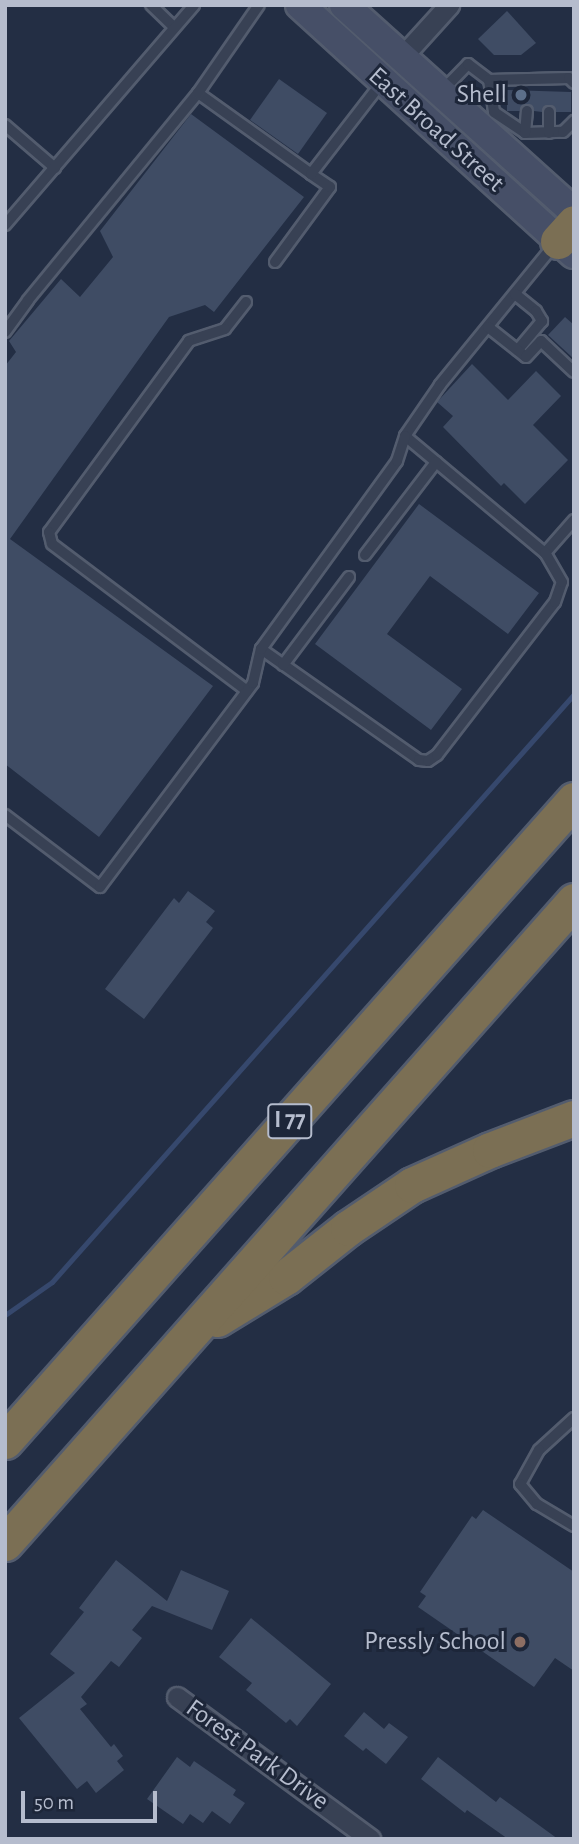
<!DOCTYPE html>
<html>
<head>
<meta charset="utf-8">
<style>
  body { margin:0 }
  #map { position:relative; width:579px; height:1844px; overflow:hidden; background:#232e44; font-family:"Alegreya Sans",sans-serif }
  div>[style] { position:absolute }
  .stream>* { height:5px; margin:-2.5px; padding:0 2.5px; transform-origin:2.5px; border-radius:2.5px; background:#36486d }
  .building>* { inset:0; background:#3f4c64 }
  .roads { filter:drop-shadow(2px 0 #535c6e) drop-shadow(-2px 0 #535c6e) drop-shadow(0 2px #535c6e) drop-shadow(0 -2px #535c6e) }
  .lane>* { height:10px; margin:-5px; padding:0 5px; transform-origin:5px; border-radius:5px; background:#384154 }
  .street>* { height:19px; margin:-9.5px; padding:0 9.5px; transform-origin:9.5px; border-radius:9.5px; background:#384154 }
  .secondary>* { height:28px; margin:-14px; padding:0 14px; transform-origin:14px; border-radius:14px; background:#464f67 }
  .highway>* { height:35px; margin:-17.5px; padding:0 17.5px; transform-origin:17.5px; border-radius:17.5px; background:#7b6f54 }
  .dots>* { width:19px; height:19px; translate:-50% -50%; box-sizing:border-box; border:4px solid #1d2639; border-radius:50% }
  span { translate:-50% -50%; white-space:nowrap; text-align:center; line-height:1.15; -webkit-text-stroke:6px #1d2639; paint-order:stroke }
  .shield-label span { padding:2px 5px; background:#1d2639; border:2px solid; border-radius:5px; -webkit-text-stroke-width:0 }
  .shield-label { font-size:24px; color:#b5bccd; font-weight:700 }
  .poi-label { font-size:26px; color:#b5bccd }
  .right { translate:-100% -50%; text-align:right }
  .street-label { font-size:26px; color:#b5bccd }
  .frame { position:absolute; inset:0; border:7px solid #b5bccd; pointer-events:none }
  .scale { position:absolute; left:21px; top:1791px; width:136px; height:32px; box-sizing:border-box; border:4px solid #b5bccd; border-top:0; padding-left:9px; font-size:21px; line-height:24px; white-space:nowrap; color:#b5bccd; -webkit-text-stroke:5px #1d2639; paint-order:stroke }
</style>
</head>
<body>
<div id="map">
  <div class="stream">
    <div style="left:5px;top:1315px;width:57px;rotate:-35.1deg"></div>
    <div style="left:52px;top:1282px;width:786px;rotate:-48.4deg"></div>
  </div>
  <div class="building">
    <div style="clip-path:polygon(507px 11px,536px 43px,521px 55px,494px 55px,478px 39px)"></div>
    <div style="clip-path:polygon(279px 79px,327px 113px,298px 154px,250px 120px)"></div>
    <div style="clip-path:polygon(507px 90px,571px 92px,571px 112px,556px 112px,550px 105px,542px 112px,534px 111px,527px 104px,520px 111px,507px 111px)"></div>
    <div style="clip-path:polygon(191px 114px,304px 197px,214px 312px,205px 305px,169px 317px,10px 539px,213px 686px,99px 837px,5px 764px,5px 366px,16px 352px,9px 341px,61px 279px,80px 297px,113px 257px,100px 231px)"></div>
    <div style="clip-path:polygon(565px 317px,574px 325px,574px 359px,548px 335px)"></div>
    <div style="clip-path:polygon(472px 364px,508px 400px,536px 371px,561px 396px,533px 425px,568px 460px,525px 504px,504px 483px,501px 486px,443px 427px,453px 416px,437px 402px)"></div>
    <div style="clip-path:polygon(419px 504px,539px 593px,508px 634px,430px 576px,387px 634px,462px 689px,431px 730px,315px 644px)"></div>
    <div style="clip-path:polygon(188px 891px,215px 911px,206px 922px,213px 928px,144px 1019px,105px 989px,174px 898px,179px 903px)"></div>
    <div style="clip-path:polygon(483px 1510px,574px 1572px,574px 1671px,555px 1658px,534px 1687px,418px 1607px,426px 1596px,420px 1592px,472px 1516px,476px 1519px)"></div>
    <div style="clip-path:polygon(116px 1560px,167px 1601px,181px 1570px,229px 1591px,212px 1630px,152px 1606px,132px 1630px,142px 1638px,119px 1667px,111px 1661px,81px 1697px,87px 1704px,80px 1709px,111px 1747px,114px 1744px,123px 1756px,117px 1761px,124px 1770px,96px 1793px,87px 1781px,77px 1789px,19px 1718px,75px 1673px,50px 1654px,84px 1612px,79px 1608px)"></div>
    <div style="clip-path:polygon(251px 1618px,331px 1684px,297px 1726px,290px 1719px,286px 1723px,246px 1690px,252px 1683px,219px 1657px)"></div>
    <div style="clip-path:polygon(364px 1712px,384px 1729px,389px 1723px,408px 1737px,386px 1764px,366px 1748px,363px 1751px,344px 1736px)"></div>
    <div style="clip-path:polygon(177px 1757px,190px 1767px,194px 1761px,236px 1790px,233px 1795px,245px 1803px,230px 1824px,212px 1811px,203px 1823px,190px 1814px,183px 1824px,147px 1799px)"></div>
    <div style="clip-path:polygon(438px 1757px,496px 1802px,500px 1797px,558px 1839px,508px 1839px,467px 1810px,465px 1813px,421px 1779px)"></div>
  </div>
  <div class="roads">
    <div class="lane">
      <div style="left:151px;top:5px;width:32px;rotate:44deg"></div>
      <div style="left:489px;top:80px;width:32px;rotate:81deg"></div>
      <div style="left:494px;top:112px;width:37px;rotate:34deg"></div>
      <div style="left:525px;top:133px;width:38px;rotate:-2deg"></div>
      <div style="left:563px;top:132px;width:16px;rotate:-45deg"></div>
      <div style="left:443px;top:90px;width:36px;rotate:-46deg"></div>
      <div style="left:468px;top:64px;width:26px;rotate:37deg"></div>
      <div style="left:489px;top:80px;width:80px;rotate:-1.4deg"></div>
      <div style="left:569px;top:78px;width:7px;rotate:45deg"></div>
      <div style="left:198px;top:93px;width:139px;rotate:35.6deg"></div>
      <div style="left:549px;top:112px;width:21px;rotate:90deg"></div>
      <div style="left:5px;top:125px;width:66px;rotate:40.7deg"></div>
      <div style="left:525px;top:133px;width:22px;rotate:-85deg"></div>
      <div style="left:5px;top:225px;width:290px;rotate:-49.3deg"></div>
      <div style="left:554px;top:245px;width:181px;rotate:129.2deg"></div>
      <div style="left:440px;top:385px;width:62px;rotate:124.5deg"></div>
      <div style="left:405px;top:436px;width:182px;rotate:39.9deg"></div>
      <div style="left:545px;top:553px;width:44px;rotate:-48.7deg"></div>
      <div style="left:275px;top:262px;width:93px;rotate:-53.7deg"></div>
      <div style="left:330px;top:187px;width:23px;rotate:-146deg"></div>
      <div style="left:311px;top:174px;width:116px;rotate:-52.3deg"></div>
      <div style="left:515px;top:294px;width:27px;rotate:39deg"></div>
      <div style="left:536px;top:311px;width:12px;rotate:59deg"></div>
      <div style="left:542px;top:321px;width:38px;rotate:130deg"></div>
      <div style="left:246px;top:302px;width:34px;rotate:128deg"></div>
      <div style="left:225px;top:329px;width:38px;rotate:162deg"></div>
      <div style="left:189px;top:341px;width:237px;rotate:126.2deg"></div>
      <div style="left:49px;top:532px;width:12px;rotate:76deg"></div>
      <div style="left:52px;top:544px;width:244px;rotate:37deg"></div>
      <div style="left:488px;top:327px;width:48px;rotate:38.3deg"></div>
      <div style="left:526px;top:357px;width:22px;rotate:-47deg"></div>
      <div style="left:541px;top:341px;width:45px;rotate:43.2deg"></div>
      <div style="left:5px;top:332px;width:39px;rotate:-54deg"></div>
      <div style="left:28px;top:300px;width:268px;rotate:-50.6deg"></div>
      <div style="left:198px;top:93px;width:107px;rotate:-55.3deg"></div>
      <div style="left:365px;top:555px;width:117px;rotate:-52.6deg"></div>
      <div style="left:261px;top:649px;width:193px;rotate:35.1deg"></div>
      <div style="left:419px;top:760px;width:9px;rotate:6deg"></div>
      <div style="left:428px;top:761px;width:11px;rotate:-34deg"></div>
      <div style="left:437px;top:755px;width:193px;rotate:-52.4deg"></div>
      <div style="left:555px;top:602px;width:21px;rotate:-71deg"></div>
      <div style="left:562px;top:582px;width:34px;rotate:-120deg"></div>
      <div style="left:283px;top:665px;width:110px;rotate:-53.1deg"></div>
      <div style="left:5px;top:815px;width:119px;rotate:37.2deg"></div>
      <div style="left:100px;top:887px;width:255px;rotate:-53.1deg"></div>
      <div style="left:253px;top:683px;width:35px;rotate:-77deg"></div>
      <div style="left:261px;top:649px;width:232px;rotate:-54.1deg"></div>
      <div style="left:397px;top:461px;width:26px;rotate:-72deg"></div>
      <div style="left:574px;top:1418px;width:47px;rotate:137.6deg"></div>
      <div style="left:539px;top:1450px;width:39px;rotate:119deg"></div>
      <div style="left:520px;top:1484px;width:26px;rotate:50deg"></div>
      <div style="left:537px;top:1504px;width:43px;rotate:30.7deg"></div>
    </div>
    <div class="street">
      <div style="left:401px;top:58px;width:72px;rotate:-47.8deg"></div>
      <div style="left:177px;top:1697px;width:240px;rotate:36.3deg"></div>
    </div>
    <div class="secondary">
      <div style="left:300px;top:5px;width:370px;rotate:42.3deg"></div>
      <div style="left:344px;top:5px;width:309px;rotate:42deg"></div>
    </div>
    <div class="highway">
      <div style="left:558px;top:241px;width:24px;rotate:-48deg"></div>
      <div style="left:217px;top:1319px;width:81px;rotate:-31.3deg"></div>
      <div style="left:286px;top:1277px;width:79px;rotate:-38.3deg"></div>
      <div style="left:348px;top:1228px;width:77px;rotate:-33.9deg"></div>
      <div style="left:412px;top:1185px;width:85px;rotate:-24.2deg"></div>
      <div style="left:490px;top:1150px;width:90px;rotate:-20.9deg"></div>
      <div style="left:5px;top:1441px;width:857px;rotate:-48.41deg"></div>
      <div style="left:5px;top:1543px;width:858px;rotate:-48.45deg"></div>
    </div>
  </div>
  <div class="dots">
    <div style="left:521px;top:95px;background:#5c6f8a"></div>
    <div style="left:520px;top:1642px;background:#8d6e63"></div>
  </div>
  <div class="shield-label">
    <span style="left:290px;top:1121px">I 77</span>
  </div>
  <div class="poi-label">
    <span class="right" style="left:507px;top:95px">Shell</span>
    <span class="right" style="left:506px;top:1642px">Pressly School</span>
  </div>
  <div class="street-label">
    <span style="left:436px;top:130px;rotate:42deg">East Broad Street</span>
    <span style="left:257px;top:1755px;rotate:36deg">Forest Park Drive</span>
  </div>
  <div class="frame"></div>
  <div class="scale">50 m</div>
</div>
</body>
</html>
